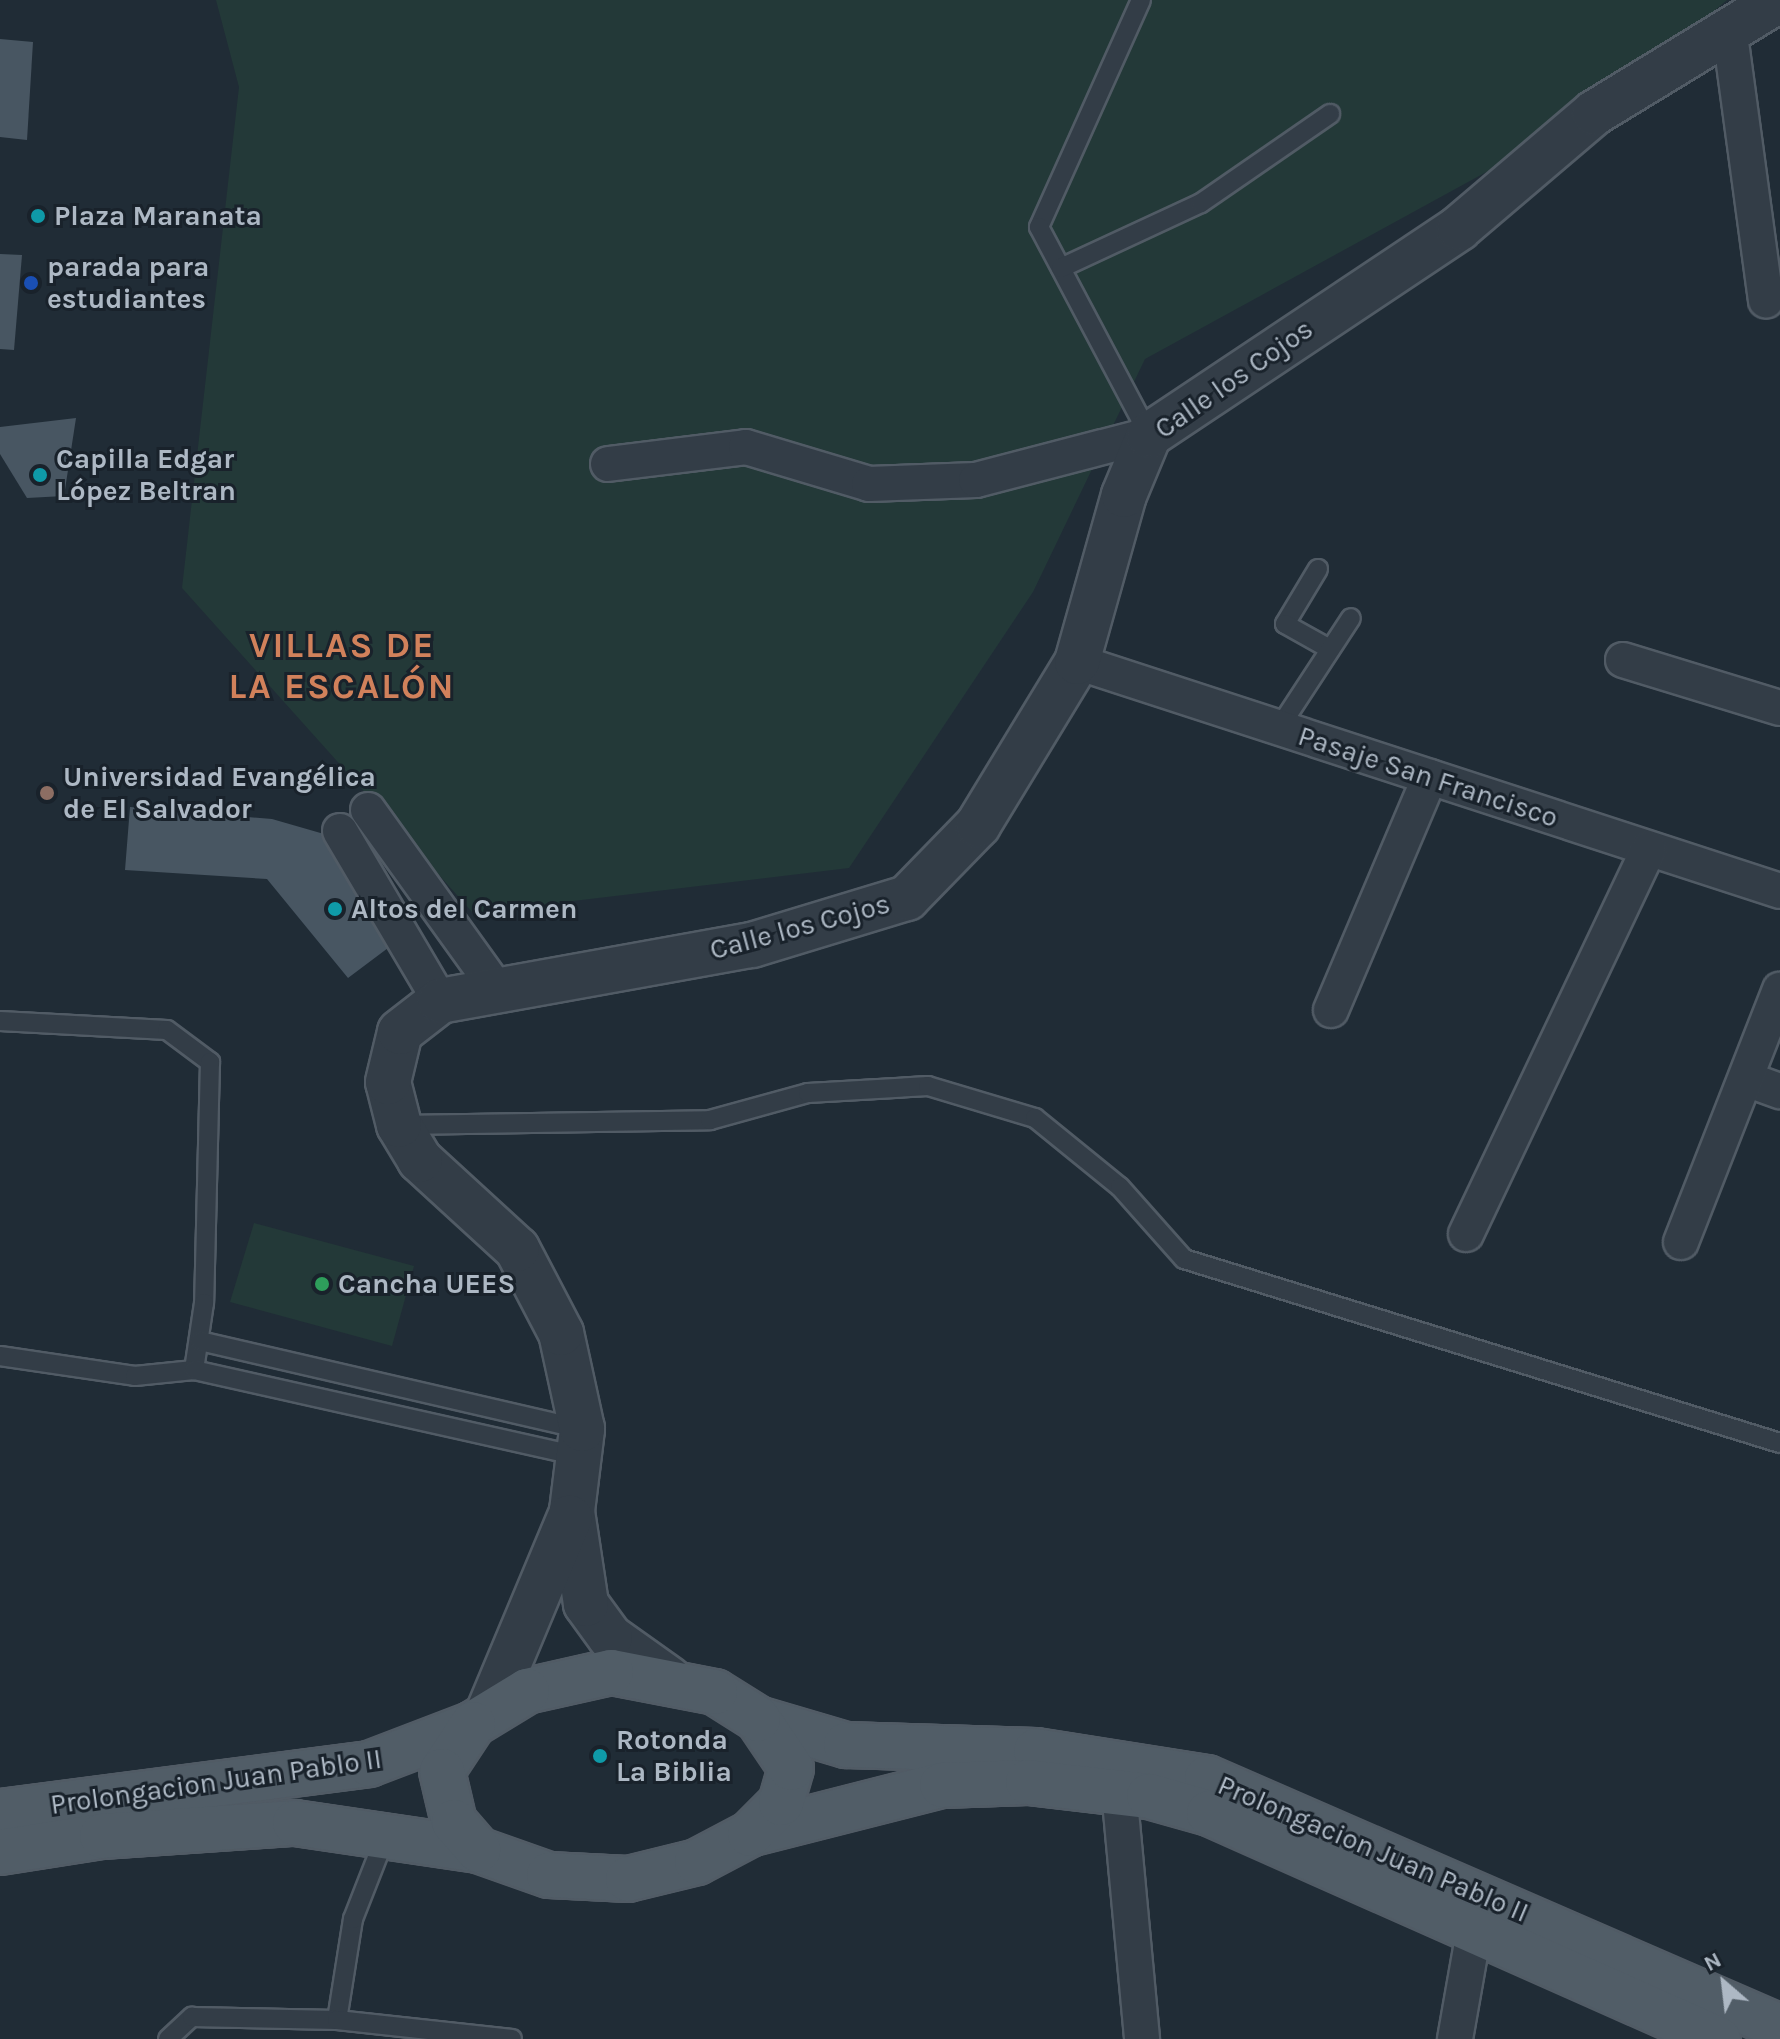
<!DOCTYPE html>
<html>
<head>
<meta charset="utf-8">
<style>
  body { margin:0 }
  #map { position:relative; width:1780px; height:2039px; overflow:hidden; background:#202c36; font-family:Karla,sans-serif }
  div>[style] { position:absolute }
  .green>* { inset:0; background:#233938 }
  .building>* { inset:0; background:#485662 }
  .roads { filter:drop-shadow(2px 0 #515b65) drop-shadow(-2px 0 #515b65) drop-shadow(0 2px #515b65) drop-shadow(0 -2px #515b65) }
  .service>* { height:18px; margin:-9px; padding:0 9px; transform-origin:9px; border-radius:9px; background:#333d47 }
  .minor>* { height:34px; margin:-17px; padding:0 17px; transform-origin:17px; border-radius:17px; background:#333d47 }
  .tertiary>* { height:44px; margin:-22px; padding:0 22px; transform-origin:22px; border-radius:22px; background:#333d47 }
  .primary>* { height:44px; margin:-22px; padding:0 22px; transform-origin:22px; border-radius:22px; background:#515d67 }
  .dots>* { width:22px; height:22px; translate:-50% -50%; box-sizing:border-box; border:4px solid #19222b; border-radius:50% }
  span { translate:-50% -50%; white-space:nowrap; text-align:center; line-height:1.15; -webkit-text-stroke:6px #19222b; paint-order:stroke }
  .poi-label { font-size:28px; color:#adb8c4; font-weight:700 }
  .left { translate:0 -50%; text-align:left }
  .street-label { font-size:28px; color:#adb8c4 }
  .district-label { font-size:36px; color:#d1815b; font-weight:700; letter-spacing:2px }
  .north { position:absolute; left:1684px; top:1943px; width:80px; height:80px; -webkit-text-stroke:6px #19222b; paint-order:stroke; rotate:332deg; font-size:22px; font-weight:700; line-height:32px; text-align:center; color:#adb8c4 }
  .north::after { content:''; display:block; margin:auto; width:28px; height:36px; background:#adb8c4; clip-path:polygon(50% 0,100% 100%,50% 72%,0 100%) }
</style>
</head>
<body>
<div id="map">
  <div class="green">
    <div style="clip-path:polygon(216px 0,1727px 0,1594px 113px,1145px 359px,1033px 592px,849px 868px,473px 913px,182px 588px,239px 87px)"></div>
    <div style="clip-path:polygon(254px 1223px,414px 1266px,392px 1346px,230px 1302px)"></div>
  </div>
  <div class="building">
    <div style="clip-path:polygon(0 39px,33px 42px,27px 140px,0 137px)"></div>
    <div style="clip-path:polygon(0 254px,22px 255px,14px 350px,0 349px)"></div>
    <div style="clip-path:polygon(76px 418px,64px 496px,27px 498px,0 454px,0 427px)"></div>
    <div style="clip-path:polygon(130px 807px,272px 819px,324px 834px,400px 939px,348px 978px,267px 879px,125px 870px)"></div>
  </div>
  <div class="roads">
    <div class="service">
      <div style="left:1141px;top:0;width:249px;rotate:114.2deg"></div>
      <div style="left:1039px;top:227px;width:235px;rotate:62.1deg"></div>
      <div style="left:1061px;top:268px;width:154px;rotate:-24.9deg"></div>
      <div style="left:1201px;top:203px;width:157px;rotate:-34.6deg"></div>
      <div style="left:1318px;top:569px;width:64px;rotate:121deg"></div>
      <div style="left:1285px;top:624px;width:51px;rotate:29.1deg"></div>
      <div style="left:1279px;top:728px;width:131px;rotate:-56.8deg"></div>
      <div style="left:0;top:1021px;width:167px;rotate:3.1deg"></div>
      <div style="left:167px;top:1030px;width:54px;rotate:36.7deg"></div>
      <div style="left:210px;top:1062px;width:241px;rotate:91.4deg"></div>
      <div style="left:204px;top:1303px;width:68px;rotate:98.5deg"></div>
      <div style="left:402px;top:1125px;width:308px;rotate:-0.9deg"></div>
      <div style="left:710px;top:1120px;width:102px;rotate:-15.4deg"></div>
      <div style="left:808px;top:1093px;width:120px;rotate:-3.3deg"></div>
      <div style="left:928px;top:1086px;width:112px;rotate:16.7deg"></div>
      <div style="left:1035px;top:1118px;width:109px;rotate:39.1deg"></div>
      <div style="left:1120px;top:1187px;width:96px;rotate:48.4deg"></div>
      <div style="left:1184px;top:1259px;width:624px;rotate:17.16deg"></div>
      <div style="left:200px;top:1341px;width:390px;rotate:13deg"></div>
      <div style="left:0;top:1356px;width:136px;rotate:8.4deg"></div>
      <div style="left:135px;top:1376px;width:59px;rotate:-5.8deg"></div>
      <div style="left:194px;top:1370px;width:394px;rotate:12.6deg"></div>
      <div style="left:337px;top:2020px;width:102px;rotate:-81deg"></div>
      <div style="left:353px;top:1919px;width:90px;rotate:-68.6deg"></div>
      <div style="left:168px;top:2039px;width:33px;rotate:-43deg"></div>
      <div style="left:192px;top:2017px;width:145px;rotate:1.2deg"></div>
      <div style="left:337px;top:2020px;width:176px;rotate:6.2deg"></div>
    </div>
    <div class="minor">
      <div style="left:1729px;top:27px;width:276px;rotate:82.3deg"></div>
      <div style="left:608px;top:464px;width:139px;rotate:-7deg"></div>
      <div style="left:746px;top:447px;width:128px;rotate:16.7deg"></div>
      <div style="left:869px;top:484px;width:107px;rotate:-2.1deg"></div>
      <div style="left:976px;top:480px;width:179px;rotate:-14.6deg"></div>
      <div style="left:1623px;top:660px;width:164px;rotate:17deg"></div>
      <div style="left:1077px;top:662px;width:739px;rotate:18.04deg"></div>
      <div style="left:368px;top:810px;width:218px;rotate:54.3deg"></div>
      <div style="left:340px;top:831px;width:197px;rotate:59.5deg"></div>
      <div style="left:1331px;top:1010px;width:253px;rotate:-67deg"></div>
      <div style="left:1749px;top:1080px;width:33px;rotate:20deg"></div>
      <div style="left:1466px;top:1234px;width:426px;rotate:-64.6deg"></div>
      <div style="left:1681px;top:1242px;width:271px;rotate:-68.6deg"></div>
      <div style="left:1119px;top:1790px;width:250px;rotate:84.7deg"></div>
      <div style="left:1455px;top:2039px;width:110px;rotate:-80deg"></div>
    </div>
    <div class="tertiary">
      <div style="left:669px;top:1679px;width:72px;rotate:-144.6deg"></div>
      <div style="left:610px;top:1637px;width:41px;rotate:-126deg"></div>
      <div style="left:586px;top:1604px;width:94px;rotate:-98.6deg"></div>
      <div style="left:572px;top:1511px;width:83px;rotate:-83deg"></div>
      <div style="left:582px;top:1429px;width:98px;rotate:-102.3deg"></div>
      <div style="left:561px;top:1333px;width:95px;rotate:-117.6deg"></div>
      <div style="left:517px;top:1249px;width:132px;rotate:-137.5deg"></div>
      <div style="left:420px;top:1160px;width:41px;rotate:-121deg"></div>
      <div style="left:399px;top:1125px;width:44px;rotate:-104.3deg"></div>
      <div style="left:388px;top:1082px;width:51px;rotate:-76.5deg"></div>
      <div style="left:400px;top:1032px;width:51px;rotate:-37.8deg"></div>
      <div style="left:440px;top:1001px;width:317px;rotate:-10.2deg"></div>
      <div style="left:752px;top:945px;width:162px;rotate:-16.9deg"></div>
      <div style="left:907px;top:898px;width:102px;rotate:-45.8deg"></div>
      <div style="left:978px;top:825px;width:191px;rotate:-58.7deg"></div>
      <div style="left:1077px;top:662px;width:173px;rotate:-74.3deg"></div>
      <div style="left:1124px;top:495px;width:65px;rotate:-67.4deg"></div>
      <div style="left:1149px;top:435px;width:373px;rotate:-33.7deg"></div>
      <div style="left:1459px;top:228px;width:177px;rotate:-40.4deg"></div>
      <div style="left:1594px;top:113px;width:217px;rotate:-31.4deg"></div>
      <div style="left:488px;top:1713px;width:212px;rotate:-67.3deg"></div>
    </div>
    <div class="primary">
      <div style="left:758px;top:1719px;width:92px;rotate:16.5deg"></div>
      <div style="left:846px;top:1745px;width:190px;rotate:1.8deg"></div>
      <div style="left:1036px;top:1751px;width:173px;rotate:9deg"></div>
      <div style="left:1207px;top:1778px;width:625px;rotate:23.49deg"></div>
      <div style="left:0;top:1812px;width:372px;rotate:-7.4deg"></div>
      <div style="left:369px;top:1764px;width:109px;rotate:-20.9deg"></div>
      <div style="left:753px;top:1833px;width:195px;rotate:-14.3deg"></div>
      <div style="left:942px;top:1785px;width:86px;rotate:-2deg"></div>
      <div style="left:1028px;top:1782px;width:122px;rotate:6.6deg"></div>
      <div style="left:1149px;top:1796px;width:62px;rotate:15.8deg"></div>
      <div style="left:1209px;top:1813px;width:557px;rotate:23.94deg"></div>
      <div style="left:0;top:1852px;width:103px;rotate:-8.9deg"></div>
      <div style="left:102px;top:1836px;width:193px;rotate:-3.9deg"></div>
      <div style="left:295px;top:1823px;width:185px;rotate:8.4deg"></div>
      <div style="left:478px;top:1850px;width:75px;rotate:19.4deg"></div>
      <div style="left:549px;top:1875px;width:79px;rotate:2.9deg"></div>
      <div style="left:628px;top:1879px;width:71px;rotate:-13.8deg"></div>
      <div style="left:697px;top:1862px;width:60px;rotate:-27.8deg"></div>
      <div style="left:750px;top:1834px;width:44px;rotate:-45deg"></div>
      <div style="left:781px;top:1803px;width:36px;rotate:-74deg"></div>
      <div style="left:791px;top:1768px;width:59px;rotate:-124deg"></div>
      <div style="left:758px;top:1719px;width:51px;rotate:-147.9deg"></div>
      <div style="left:715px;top:1692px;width:106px;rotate:-169.1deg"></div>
      <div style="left:611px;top:1672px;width:86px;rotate:167.3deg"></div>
      <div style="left:527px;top:1691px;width:63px;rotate:148.6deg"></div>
      <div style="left:473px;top:1724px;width:56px;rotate:123.4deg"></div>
      <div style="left:442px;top:1771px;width:52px;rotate:76.8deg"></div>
      <div style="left:454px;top:1822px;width:37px;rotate:49deg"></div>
    </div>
  </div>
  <div class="dots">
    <div style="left:38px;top:216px;background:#0f9aa8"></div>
    <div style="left:31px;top:283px;background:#1a4fb4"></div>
    <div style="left:40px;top:475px;background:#0f9aa8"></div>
    <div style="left:47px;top:793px;background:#8d6e63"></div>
    <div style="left:335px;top:909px;background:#0f9aa8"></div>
    <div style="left:322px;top:1284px;background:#2e9e5b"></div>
    <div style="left:600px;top:1756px;background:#0f9aa8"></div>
  </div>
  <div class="poi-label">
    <span class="left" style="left:54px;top:216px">Plaza Maranata</span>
    <span class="left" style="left:47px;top:283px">parada para<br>estudiantes</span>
    <span class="left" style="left:56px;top:475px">Capilla Edgar<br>López Beltran</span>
    <span class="left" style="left:63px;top:793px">Universidad Evangélica<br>de El Salvador</span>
    <span class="left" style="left:351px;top:909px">Altos del Carmen</span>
    <span class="left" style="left:338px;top:1284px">Cancha UEES</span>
    <span class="left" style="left:616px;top:1756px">Rotonda<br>La Biblia</span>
  </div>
  <div class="street-label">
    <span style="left:1234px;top:379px;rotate:-35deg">Calle los Cojos</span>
    <span style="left:1428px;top:777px;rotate:18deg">Pasaje San Francisco</span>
    <span style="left:800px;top:927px;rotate:-15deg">Calle los Cojos</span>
    <span style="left:216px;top:1782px;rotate:-8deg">Prolongacion Juan Pablo II</span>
    <span style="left:1373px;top:1849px;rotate:23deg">Prolongacion Juan Pablo II</span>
  </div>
  <div class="district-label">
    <span style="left:342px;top:666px">VILLAS DE<br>LA ESCALÓN</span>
  </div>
  <div class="north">N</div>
</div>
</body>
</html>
